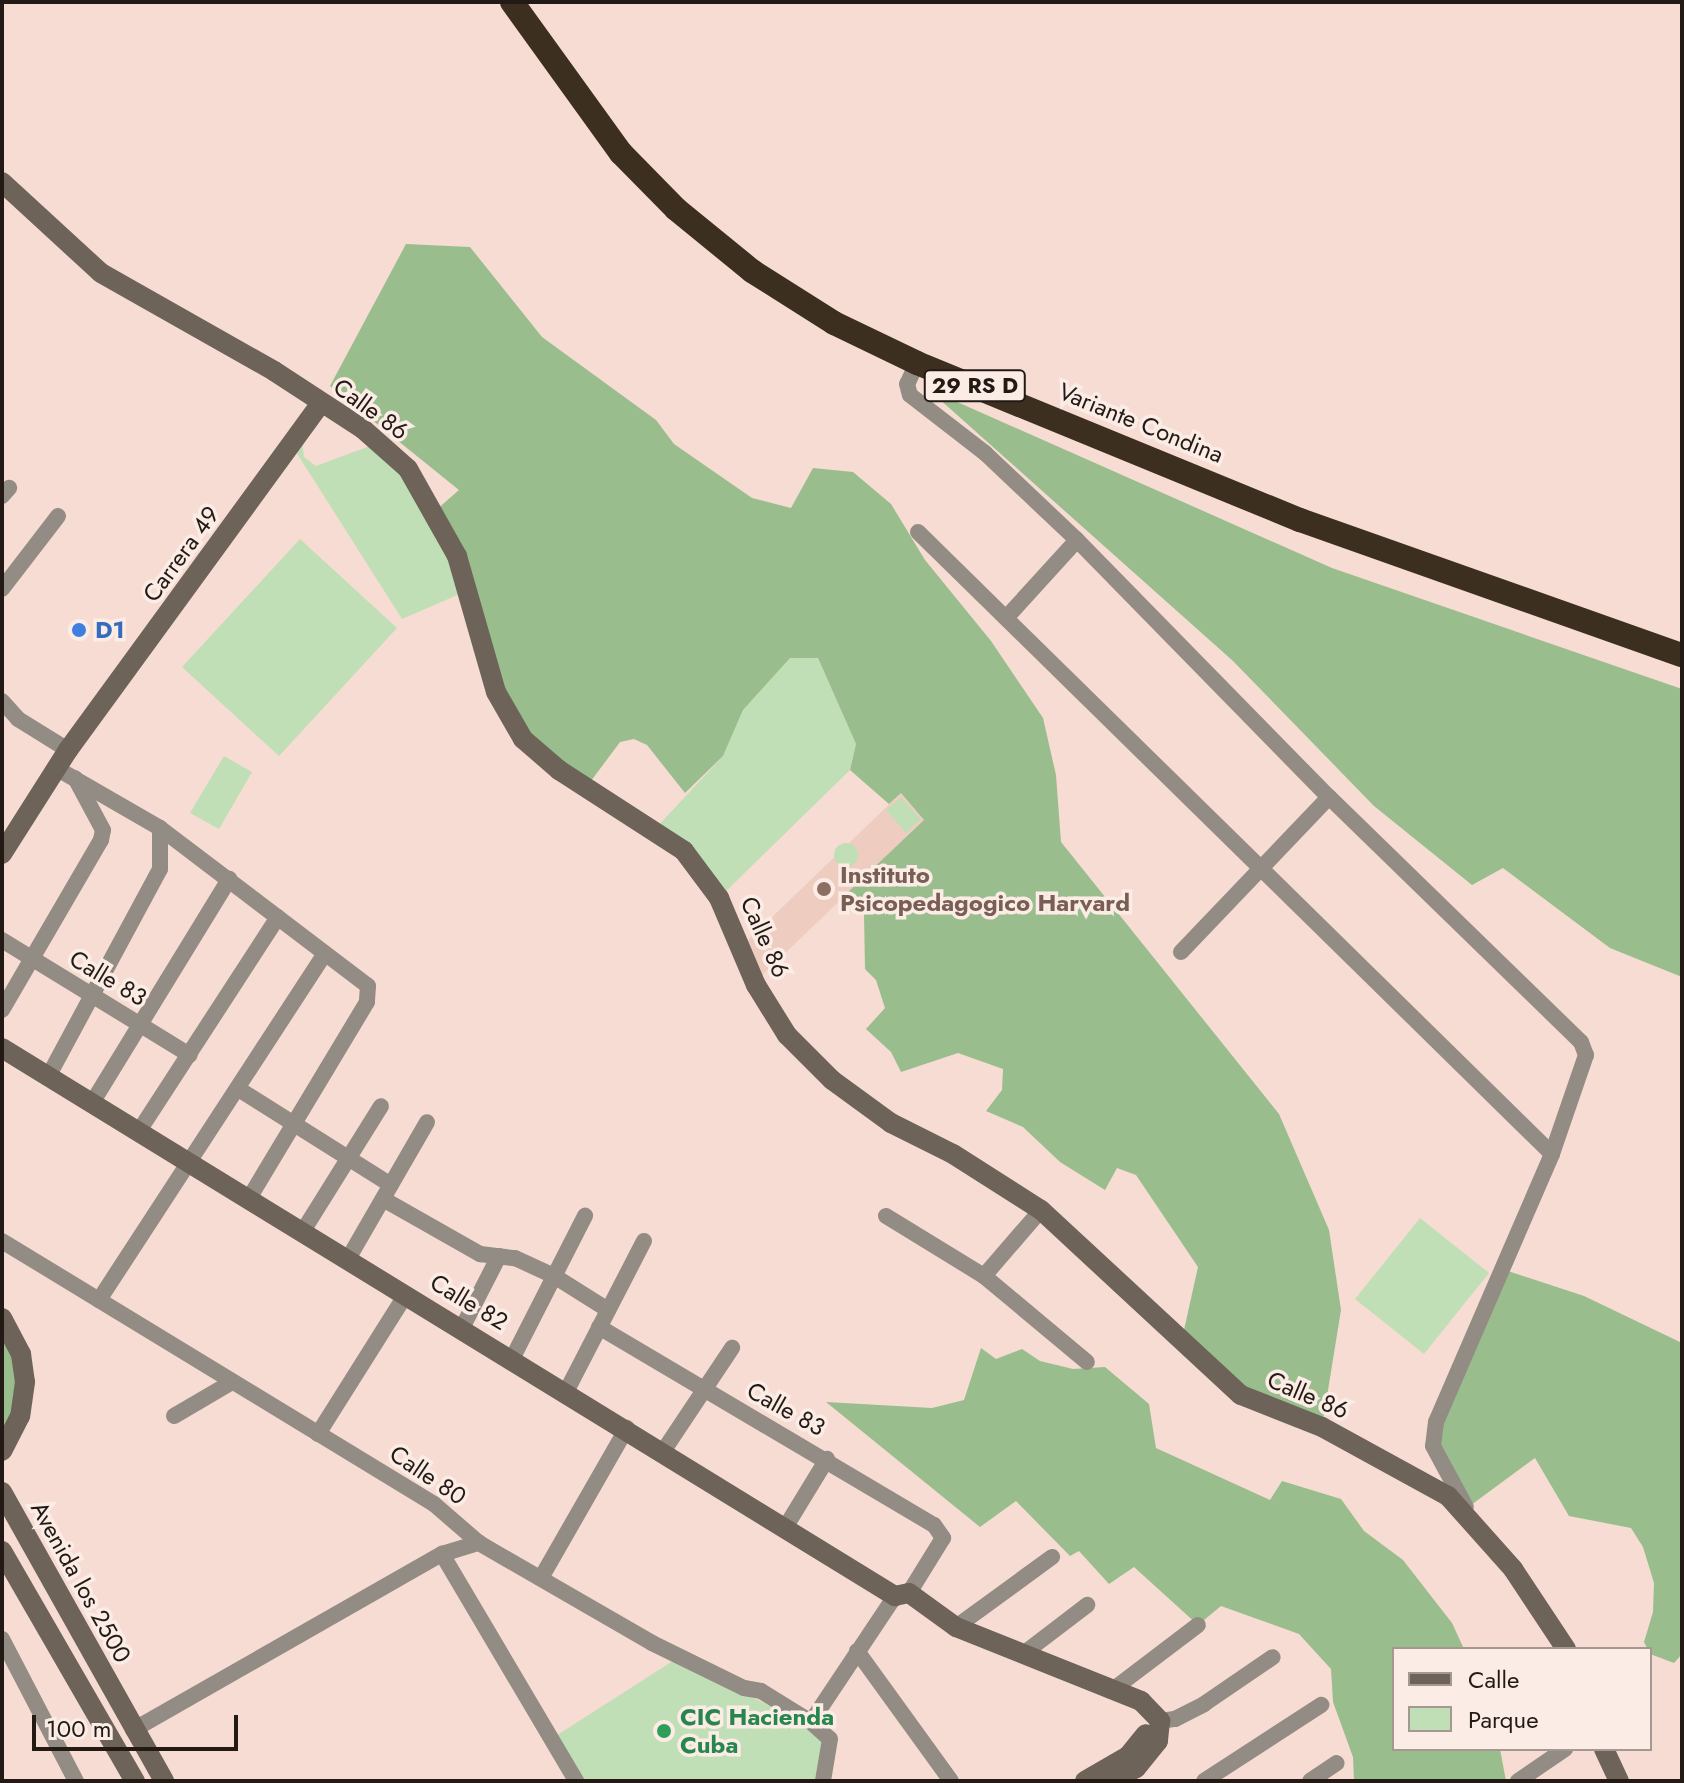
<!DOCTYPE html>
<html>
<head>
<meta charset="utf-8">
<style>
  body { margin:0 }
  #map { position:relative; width:1684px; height:1783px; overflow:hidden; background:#f6dcd2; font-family:Jost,sans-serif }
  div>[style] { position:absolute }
  .built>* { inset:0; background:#eecdc0 }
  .green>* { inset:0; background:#c1dfb6 }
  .round { border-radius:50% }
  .forest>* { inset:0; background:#99bd8c }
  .street>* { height:16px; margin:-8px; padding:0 8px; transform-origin:8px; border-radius:8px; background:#938c84 }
  .secondary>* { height:20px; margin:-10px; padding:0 10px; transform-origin:10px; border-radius:10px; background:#6d6358 }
  .highway>* { height:24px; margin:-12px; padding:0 12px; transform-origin:12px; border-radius:12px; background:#3c2f20 }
  .dots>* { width:22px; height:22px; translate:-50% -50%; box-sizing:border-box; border:4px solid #fbece6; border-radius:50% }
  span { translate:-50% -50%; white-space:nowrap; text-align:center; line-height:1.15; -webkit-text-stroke:7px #fbece6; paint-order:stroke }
  .shield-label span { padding:2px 6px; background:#fbece6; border:2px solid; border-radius:6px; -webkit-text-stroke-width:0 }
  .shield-label { font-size:22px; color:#231a16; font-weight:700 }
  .street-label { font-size:24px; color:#231a16 }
  .shop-label { font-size:24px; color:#366cbe; font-weight:700 }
  .left { translate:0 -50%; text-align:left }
  .education-label { font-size:24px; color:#785e54; font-weight:700 }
  .leisure-label { font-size:24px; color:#27864d; font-weight:700 }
  .frame { position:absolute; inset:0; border:4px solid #231a16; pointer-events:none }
  .legend { position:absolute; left:1392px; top:1647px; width:260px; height:104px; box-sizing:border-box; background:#fbece6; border:2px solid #a59893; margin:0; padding:10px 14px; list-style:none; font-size:24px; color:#231a16 }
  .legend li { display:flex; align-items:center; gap:16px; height:40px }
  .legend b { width:40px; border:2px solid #a59893 }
  .scale { position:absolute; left:32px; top:1715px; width:206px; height:36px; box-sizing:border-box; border:4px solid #231a16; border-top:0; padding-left:10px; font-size:24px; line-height:28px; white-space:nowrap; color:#231a16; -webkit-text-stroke:6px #fbece6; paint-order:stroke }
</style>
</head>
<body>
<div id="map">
  <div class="built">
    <div style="clip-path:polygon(901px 793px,924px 820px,757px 980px,745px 943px)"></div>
  </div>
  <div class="green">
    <div style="clip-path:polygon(301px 433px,304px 457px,316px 466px,378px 443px,391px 452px,469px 590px,402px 619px,291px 444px)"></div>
    <div style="clip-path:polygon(300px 539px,397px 628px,279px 756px,182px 667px)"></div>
    <div style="clip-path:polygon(790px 658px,818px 658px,856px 744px,850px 770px,719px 898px,655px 829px,723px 756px,743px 710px)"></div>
    <div style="clip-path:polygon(224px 756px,252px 772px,219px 829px,190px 813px)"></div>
    <div style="clip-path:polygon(901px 797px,921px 819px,906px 833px,886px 810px)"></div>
    <div class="round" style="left:834px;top:843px;width:24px;height:24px"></div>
    <div style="clip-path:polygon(1420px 1218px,1489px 1273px,1424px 1354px,1355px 1299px)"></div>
    <div style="clip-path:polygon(679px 1657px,830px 1739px,823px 1781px,576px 1781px,551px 1739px)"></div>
  </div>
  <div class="forest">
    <div style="clip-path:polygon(406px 244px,470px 247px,542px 337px,656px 420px,674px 444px,752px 498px,791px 508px,813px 468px,853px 472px,891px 504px,925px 560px,991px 641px,1043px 718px,1056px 775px,1061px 842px,1279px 1114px,1329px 1230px,1341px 1310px,1322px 1427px,1279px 1413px,1182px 1339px,1198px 1267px,1136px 1175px,1117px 1168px,1105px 1190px,1060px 1162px,1023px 1127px,986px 1111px,1002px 1090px,1003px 1069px,958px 1053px,901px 1072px,891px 1052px,866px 1029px,885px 1008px,876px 980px,865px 969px,864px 914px,847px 893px,924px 820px,901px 793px,889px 804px,850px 770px,856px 744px,818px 658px,790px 658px,743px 710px,723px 756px,685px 793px,647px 745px,634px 739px,620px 742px,588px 785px,516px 728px,435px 511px,459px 490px,330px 386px)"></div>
    <div style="clip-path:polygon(928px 389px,1332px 568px,1682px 689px,1682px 977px,1610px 948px,1503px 868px,1472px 885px,1374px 806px,1233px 661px)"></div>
    <div style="clip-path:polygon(1505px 1270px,1584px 1296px,1682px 1343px,1682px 1654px,1674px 1663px,1650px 1654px,1644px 1642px,1653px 1612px,1654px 1583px,1643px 1547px,1631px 1528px,1569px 1516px,1535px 1458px,1467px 1508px,1434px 1438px)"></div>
    <div style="clip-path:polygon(2px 1318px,25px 1382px,2px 1451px)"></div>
    <div style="clip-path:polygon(981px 1348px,996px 1359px,1022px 1349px,1040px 1361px,1073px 1369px,1105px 1367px,1149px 1404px,1156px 1448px,1270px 1500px,1282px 1481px,1341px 1499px,1364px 1531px,1403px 1560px,1452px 1623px,1464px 1649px,1394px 1649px,1394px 1749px,1500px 1749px,1506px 1781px,1354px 1781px,1353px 1757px,1333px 1702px,1331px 1669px,1299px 1634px,1221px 1606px,1198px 1625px,1134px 1567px,1109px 1584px,1079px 1551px,1070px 1556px,1016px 1501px,980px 1527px,826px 1402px,932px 1408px,964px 1400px)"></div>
  </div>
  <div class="street">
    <div style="left:917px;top:363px;width:23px;rotate:115deg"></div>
    <div style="left:907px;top:384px;width:11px;rotate:75deg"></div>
    <div style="left:910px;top:395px;width:95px;rotate:37.7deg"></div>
    <div style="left:985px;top:453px;width:127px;rotate:43.4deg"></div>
    <div style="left:1077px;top:540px;width:360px;rotate:45.6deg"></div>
    <div style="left:1329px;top:797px;width:351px;rotate:44.2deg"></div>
    <div style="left:1581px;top:1042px;width:14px;rotate:69deg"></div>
    <div style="left:1586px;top:1055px;width:105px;rotate:109deg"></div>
    <div style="left:1552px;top:1154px;width:292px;rotate:113.4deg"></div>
    <div style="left:1436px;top:1422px;width:24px;rotate:97deg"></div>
    <div style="left:1433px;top:1446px;width:69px;rotate:61.6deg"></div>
    <div style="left:2px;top:496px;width:11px;rotate:-49deg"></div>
    <div style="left:918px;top:532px;width:888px;rotate:44.45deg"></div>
    <div style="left:2px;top:589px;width:92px;rotate:-52.5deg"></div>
    <div style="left:1006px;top:618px;width:105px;rotate:-47.7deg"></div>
    <div style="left:2px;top:701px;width:24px;rotate:48deg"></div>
    <div style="left:18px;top:719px;width:59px;rotate:31.8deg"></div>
    <div style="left:56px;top:768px;width:120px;rotate:30deg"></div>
    <div style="left:160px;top:828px;width:261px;rotate:37.2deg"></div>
    <div style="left:368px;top:986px;width:16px;rotate:94deg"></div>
    <div style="left:367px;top:1002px;width:229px;rotate:121deg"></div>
    <div style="left:2px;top:940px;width:220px;rotate:31.5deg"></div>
    <div style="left:1181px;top:952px;width:214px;rotate:-46.3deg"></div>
    <div style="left:2px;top:1010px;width:197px;rotate:-59.8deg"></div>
    <div style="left:101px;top:840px;width:10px;rotate:-79deg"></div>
    <div style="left:103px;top:830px;width:59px;rotate:-118.3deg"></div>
    <div style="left:48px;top:1077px;width:236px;rotate:-61.7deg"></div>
    <div style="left:160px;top:869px;width:41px;rotate:-90deg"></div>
    <div style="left:240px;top:1090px;width:178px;rotate:32.2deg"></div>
    <div style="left:92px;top:1103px;width:263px;rotate:-58.5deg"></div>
    <div style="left:139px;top:1131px;width:255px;rotate:-57deg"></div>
    <div style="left:383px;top:1199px;width:112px;rotate:29.6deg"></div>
    <div style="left:480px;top:1254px;width:35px;rotate:7deg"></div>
    <div style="left:515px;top:1258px;width:43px;rotate:24.8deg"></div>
    <div style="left:554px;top:1276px;width:64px;rotate:32.2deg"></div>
    <div style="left:886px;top:1216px;width:115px;rotate:31.5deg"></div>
    <div style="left:984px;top:1276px;width:134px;rotate:39.9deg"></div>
    <div style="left:303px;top:1231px;width:147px;rotate:-58deg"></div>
    <div style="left:2px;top:1241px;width:506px;rotate:31.33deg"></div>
    <div style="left:434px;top:1504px;width:60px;rotate:40.9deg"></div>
    <div style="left:479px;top:1543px;width:200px;rotate:30deg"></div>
    <div style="left:652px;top:1643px;width:102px;rotate:26.1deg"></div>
    <div style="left:744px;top:1688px;width:17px;rotate:10deg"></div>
    <div style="left:761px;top:1691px;width:59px;rotate:31.8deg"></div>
    <div style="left:811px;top:1722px;width:25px;rotate:42deg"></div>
    <div style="left:830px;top:1739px;width:43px;rotate:99.5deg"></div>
    <div style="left:348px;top:1259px;width:158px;rotate:-60deg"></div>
    <div style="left:984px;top:1276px;width:87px;rotate:-49.2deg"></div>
    <div style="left:99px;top:1300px;width:412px;rotate:-56.9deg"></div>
    <div style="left:599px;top:1327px;width:389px;rotate:30.6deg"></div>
    <div style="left:934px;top:1525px;width:16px;rotate:55deg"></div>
    <div style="left:943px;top:1538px;width:65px;rotate:121.7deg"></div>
    <div style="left:462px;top:1328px;width:81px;rotate:-62.8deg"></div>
    <div style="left:512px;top:1359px;width:161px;rotate:-63deg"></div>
    <div style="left:566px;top:1392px;width:170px;rotate:-62.7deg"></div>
    <div style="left:174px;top:1416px;width:67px;rotate:-30.4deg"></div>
    <div style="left:318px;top:1434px;width:165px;rotate:-57.8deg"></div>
    <div style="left:664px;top:1450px;width:123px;rotate:-56.3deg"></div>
    <div style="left:785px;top:1528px;width:81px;rotate:-58.7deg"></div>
    <div style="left:442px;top:1554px;width:264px;rotate:59.4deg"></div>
    <div style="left:541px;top:1578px;width:173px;rotate:-60.2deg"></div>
    <div style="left:956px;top:1627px;width:119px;rotate:-36.1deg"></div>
    <div style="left:2px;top:1639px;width:160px;rotate:62.5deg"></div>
    <div style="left:857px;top:1651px;width:160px;rotate:54.1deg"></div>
    <div style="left:1023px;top:1654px;width:81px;rotate:-37.4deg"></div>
    <div style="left:1111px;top:1691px;width:109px;rotate:-37.2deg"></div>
    <div style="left:1160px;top:1721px;width:15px;rotate:-8deg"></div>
    <div style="left:1175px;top:1719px;width:33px;rotate:-27deg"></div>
    <div style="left:1204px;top:1704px;width:83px;rotate:-34.3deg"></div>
    <div style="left:811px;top:1722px;width:151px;rotate:-56.3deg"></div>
    <div style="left:133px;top:1730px;width:356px;rotate:-29.7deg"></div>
    <div style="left:442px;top:1554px;width:39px;rotate:-17deg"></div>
    <div style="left:1204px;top:1781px;width:140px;rotate:-33deg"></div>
    <div style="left:1310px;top:1781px;width:32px;rotate:-34deg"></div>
    <div style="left:1518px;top:1781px;width:57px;rotate:-34.2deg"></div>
  </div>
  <div class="secondary">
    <div style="left:2px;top:182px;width:134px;rotate:42.6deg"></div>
    <div style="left:101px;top:273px;width:199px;rotate:29.5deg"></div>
    <div style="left:274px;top:371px;width:106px;rotate:33.1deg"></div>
    <div style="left:363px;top:429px;width:60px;rotate:41.6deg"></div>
    <div style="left:408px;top:469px;width:100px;rotate:60.6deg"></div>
    <div style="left:457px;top:556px;width:141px;rotate:74deg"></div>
    <div style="left:496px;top:692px;width:54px;rotate:60.1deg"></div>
    <div style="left:523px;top:739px;width:48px;rotate:40.7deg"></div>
    <div style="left:559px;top:770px;width:149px;rotate:32.9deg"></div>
    <div style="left:684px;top:851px;width:59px;rotate:53.3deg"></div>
    <div style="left:719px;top:898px;width:95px;rotate:67deg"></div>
    <div style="left:756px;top:985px;width:59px;rotate:58.2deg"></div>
    <div style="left:787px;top:1035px;width:64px;rotate:45deg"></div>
    <div style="left:832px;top:1080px;width:73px;rotate:36.1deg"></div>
    <div style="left:891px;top:1123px;width:69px;rotate:26.6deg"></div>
    <div style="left:953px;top:1154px;width:104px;rotate:32.5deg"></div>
    <div style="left:1041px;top:1210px;width:272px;rotate:42.8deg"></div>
    <div style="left:1241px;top:1395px;width:87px;rotate:21.6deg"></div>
    <div style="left:1322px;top:1427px;width:144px;rotate:28.7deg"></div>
    <div style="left:1448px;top:1496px;width:98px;rotate:48.3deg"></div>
    <div style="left:1513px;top:1569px;width:96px;rotate:56.5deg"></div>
    <div style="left:2px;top:854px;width:123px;rotate:-57.6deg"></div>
    <div style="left:68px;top:750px;width:428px;rotate:-53.9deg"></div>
    <div style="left:2px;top:1048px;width:1048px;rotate:31.54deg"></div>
    <div style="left:895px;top:1596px;width:14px;rotate:-12deg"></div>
    <div style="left:909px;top:1593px;width:58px;rotate:35.9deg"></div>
    <div style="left:956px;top:1627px;width:199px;rotate:21.8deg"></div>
    <div style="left:1141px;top:1701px;width:28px;rotate:46deg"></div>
    <div style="left:1160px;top:1721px;width:20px;rotate:96deg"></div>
    <div style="left:1158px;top:1741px;width:35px;rotate:129deg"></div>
    <div style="left:1136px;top:1768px;width:26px;rotate:151deg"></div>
    <div style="left:2px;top:1318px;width:41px;rotate:62.2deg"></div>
    <div style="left:21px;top:1354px;width:28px;rotate:82deg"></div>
    <div style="left:25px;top:1382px;width:34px;rotate:98deg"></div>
    <div style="left:20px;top:1416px;width:39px;rotate:117deg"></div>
    <div style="left:2px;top:1492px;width:331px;rotate:60.7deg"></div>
    <div style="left:2px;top:1551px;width:266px;rotate:60deg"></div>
    <div style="left:1604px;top:1749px;width:35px;rotate:65deg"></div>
    <div style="left:1085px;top:1781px;width:50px;rotate:-30.2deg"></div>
    <div style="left:1128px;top:1756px;width:28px;rotate:-51deg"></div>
  </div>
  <div class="highway">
    <div style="left:512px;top:2px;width:186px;rotate:54.2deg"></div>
    <div style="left:621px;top:153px;width:78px;rotate:45.5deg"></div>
    <div style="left:676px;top:209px;width:98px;rotate:39.2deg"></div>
    <div style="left:752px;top:271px;width:97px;rotate:32.4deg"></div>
    <div style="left:834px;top:323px;width:92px;rotate:25.7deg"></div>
    <div style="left:917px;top:363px;width:414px;rotate:22.3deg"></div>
    <div style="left:1300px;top:520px;width:405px;rotate:19.5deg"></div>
  </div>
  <div class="dots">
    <div style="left:79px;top:630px;background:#3f7fe0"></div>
    <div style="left:824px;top:889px;background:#8d6e63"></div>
    <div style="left:664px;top:1731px;background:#2e9e5b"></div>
  </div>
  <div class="shield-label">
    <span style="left:975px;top:386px">29 RS D</span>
  </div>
  <div class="street-label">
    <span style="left:371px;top:409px;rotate:36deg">Calle 86</span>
    <span style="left:1141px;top:423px;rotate:22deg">Variante Condina</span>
    <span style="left:181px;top:554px;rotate:-54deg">Carrera 49</span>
    <span style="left:765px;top:937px;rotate:66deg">Calle 86</span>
    <span style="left:108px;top:978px;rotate:31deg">Calle 83</span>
    <span style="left:469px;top:1302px;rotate:31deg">Calle 82</span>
    <span style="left:1308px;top:1395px;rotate:23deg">Calle 86</span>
    <span style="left:786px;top:1409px;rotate:29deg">Calle 83</span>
    <span style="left:428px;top:1475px;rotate:34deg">Calle 80</span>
    <span style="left:81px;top:1582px;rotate:61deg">Avenida los 2500</span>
  </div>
  <div class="shop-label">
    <span class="left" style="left:95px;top:630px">D1</span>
  </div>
  <div class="education-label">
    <span class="left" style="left:840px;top:889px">Instituto<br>Psicopedagogico Harvard</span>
  </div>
  <div class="leisure-label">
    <span class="left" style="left:680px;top:1731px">CIC Hacienda<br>Cuba</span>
  </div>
  <div class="frame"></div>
  <ul class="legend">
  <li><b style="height:10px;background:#6d6358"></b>Calle</li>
  <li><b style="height:22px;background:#c1dfb6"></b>Parque</li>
  </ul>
  <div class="scale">100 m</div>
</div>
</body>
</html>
